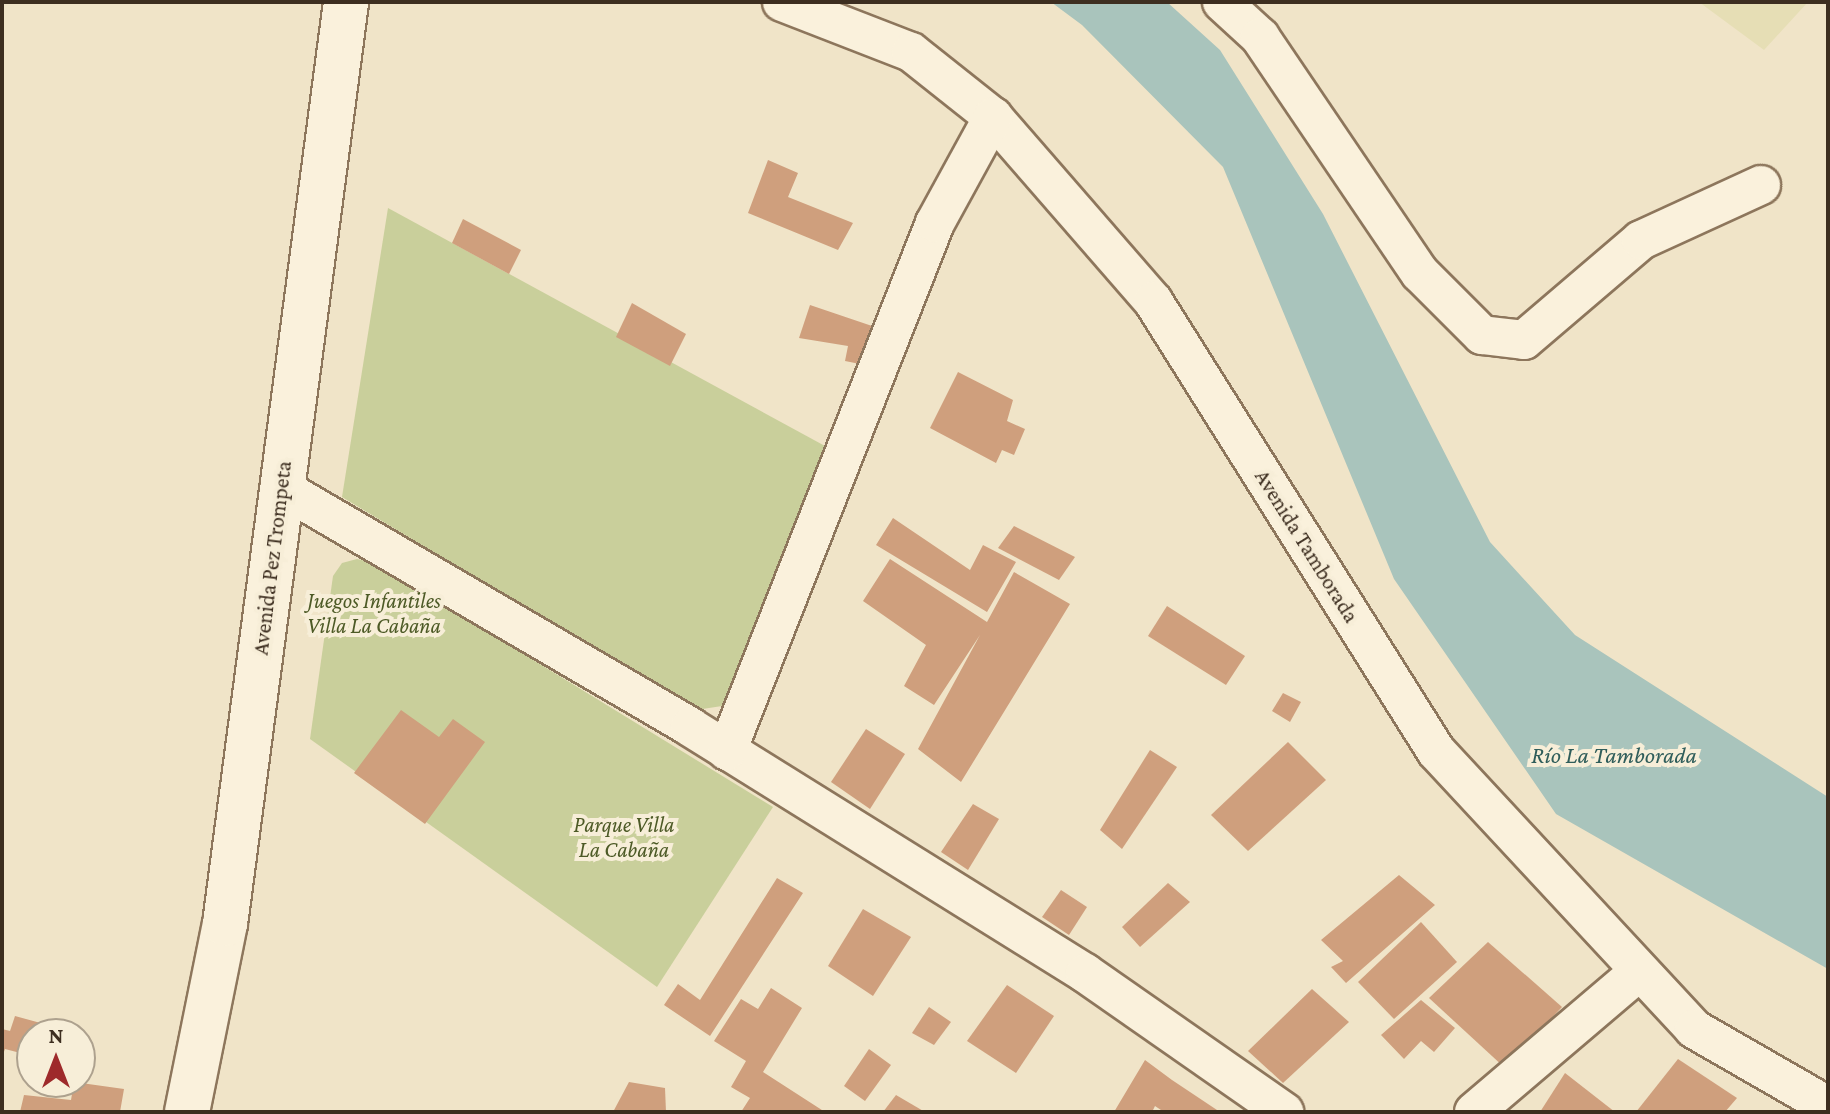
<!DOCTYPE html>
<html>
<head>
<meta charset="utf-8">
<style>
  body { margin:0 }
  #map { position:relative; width:1830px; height:1114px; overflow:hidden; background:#f0e4c8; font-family:"Crimson Pro",serif }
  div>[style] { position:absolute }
  .farmland>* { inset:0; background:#e6deb5 }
  .green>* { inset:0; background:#c9cf9b }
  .water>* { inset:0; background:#a9c4bc }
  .building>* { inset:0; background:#cf9f7d }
  .roads { filter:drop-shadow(2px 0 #8d765c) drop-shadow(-2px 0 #8d765c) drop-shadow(0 2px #8d765c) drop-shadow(0 -2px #8d765c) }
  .street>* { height:38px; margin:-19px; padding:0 19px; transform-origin:19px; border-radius:19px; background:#faf1dc }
  .secondary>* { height:44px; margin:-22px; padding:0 22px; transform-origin:22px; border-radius:22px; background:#faf1dc }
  span { translate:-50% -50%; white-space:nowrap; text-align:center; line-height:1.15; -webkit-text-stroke:8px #f7eed8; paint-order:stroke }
  .street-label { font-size:22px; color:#3d2e20 }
  .park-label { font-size:22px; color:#4d5a26; font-style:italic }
  .water-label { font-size:24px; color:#2f5d5a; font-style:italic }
  .frame { position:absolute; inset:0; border:4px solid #3d2e20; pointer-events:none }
  .north { position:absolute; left:16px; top:1018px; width:80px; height:80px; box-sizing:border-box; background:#f7eed8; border:2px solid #ada18e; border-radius:50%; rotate:0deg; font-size:22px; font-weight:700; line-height:32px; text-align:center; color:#3d2e20 }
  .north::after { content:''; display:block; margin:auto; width:28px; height:36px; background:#9e2a2b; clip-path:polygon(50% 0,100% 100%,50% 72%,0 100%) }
</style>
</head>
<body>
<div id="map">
  <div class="farmland">
    <div style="clip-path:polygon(1699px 2px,1808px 2px,1764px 50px)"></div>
  </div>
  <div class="green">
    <div style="clip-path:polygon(388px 208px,825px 446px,722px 706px,696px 710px,342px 497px)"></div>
    <div style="clip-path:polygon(357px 559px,375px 563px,773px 807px,657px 987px,310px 739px,333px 576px,342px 563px)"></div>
  </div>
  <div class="water">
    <div style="clip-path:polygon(1051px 2px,1167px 2px,1220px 50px,1323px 214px,1490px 542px,1575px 635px,1828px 797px,1828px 969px,1556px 814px,1394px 579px,1223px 167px,1082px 25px)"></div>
  </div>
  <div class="building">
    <div style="clip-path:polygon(768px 160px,798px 173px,788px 197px,853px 223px,838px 250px,748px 213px)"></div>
    <div style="clip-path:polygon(463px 219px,521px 250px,509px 274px,452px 243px)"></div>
    <div style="clip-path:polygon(632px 303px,686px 334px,670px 366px,616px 337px)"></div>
    <div style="clip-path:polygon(810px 305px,875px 327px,865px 365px,845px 361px,848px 346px,799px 338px)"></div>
    <div style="clip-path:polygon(958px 372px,1013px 400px,1007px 421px,1025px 429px,1014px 455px,1002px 450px,996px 463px,930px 428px)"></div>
    <div style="clip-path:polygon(893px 518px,970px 570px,983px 545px,1016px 562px,987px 612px,876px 545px)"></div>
    <div style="clip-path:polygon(1014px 526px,1075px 557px,1059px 580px,998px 548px)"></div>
    <div style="clip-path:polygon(890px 559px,987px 622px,1014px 572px,1070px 604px,961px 782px,918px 749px,980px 635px,934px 705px,904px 686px,926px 645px,863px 601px)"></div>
    <div style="clip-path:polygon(1167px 606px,1245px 656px,1226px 685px,1148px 636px)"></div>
    <div style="clip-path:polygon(1283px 693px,1301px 702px,1290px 722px,1272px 711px)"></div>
    <div style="clip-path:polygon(401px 710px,439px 737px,453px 719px,485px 742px,425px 824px,354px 773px)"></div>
    <div style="clip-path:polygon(866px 729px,905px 754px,870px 809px,831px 782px)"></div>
    <div style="clip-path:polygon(1288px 742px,1326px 780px,1248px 851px,1211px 815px)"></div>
    <div style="clip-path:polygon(1150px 750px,1177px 767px,1122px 849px,1100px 830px)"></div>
    <div style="clip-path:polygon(973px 804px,999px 819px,968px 870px,941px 852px)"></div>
    <div style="clip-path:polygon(1399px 875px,1435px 905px,1346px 983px,1331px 967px,1343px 961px,1321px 940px)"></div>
    <div style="clip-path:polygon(777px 878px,803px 893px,710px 1036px,664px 1005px,678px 984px,700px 1000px)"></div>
    <div style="clip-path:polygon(1168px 883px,1190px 902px,1140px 947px,1122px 927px)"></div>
    <div style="clip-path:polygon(1061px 890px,1087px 907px,1069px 935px,1042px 917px)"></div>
    <div style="clip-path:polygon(863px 909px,911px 937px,873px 996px,828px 966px)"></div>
    <div style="clip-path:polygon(1421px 922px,1457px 962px,1394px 1019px,1358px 982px)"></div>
    <div style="clip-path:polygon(1488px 942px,1562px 1007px,1505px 1068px,1429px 998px)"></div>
    <div style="clip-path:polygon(1007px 985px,1054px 1016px,1016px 1073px,967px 1041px)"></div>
    <div style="clip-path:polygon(771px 988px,802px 1008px,763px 1072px,825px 1112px,741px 1112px,750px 1098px,731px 1087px,746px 1061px,714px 1041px,741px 999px,758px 1009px)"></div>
    <div style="clip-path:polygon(1312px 989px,1349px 1022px,1283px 1083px,1248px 1051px)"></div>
    <div style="clip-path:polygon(1421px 1000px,1455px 1028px,1434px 1052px,1421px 1041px,1404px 1059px,1381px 1035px)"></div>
    <div style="clip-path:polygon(929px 1007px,951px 1022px,934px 1045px,912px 1033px)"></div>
    <div style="clip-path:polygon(15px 1016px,77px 1033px,77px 1034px,32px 1034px,32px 1056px,5px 1049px,2px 1057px,2px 1029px,10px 1031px)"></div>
    <div style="clip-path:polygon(869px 1049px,891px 1065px,865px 1101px,844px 1086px)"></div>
    <div style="clip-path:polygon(1678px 1059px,1737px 1098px,1725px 1112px,1636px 1112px)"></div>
    <div style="clip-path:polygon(1145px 1060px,1172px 1080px,1220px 1112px,1164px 1112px,1155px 1106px,1152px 1112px,1114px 1112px)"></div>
    <div style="clip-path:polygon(1565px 1073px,1615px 1112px,1540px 1112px)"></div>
    <div style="clip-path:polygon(74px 1082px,124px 1089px,120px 1112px,20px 1112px,24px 1095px,71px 1100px)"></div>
    <div style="clip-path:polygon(629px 1082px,665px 1088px,666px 1112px,613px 1112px)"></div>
    <div style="clip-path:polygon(896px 1095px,925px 1112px,883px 1112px)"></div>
  </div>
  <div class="roads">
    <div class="street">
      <div style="left:782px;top:2px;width:138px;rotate:21.2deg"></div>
      <div style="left:911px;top:52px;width:105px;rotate:38.4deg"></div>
      <div style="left:993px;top:117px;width:244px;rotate:49deg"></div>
      <div style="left:1153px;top:301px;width:532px;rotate:57.83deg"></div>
      <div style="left:1436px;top:751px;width:379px;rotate:47.1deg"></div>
      <div style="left:1694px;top:1029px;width:155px;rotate:29.9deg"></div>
      <div style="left:1222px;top:2px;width:52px;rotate:42.6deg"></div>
      <div style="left:1260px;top:37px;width:285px;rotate:55.9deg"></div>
      <div style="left:1420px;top:273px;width:88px;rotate:45deg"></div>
      <div style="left:1482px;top:335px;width:42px;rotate:6.8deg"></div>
      <div style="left:1524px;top:340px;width:154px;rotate:-40.5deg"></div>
      <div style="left:1641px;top:240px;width:132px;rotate:-24.6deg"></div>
      <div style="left:280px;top:487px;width:475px;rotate:30.3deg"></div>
      <div style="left:690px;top:727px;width:465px;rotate:31.9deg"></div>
      <div style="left:1085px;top:973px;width:243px;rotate:34.9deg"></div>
      <div style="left:727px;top:751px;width:567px;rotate:-68.5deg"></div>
      <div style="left:935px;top:223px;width:121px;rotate:-61.3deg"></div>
      <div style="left:1474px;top:1112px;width:213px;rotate:-40.4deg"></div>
    </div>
    <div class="secondary">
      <div style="left:187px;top:1112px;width:192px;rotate:-78.6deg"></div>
      <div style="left:225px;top:924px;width:930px;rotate:-82.52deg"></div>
    </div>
  </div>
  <div class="street-label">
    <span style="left:1307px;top:546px;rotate:58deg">Avenida Tamborada</span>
    <span style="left:272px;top:558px;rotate:-83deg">Avenida Pez Trompeta</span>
  </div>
  <div class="park-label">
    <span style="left:374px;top:613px">Juegos Infantiles<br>Villa La Cabaña</span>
    <span style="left:624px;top:837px">Parque Villa<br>La Cabaña</span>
  </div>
  <div class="water-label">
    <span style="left:1614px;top:755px">Río La Tamborada</span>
  </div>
  <div class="frame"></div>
  <div class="north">N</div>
</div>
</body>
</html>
